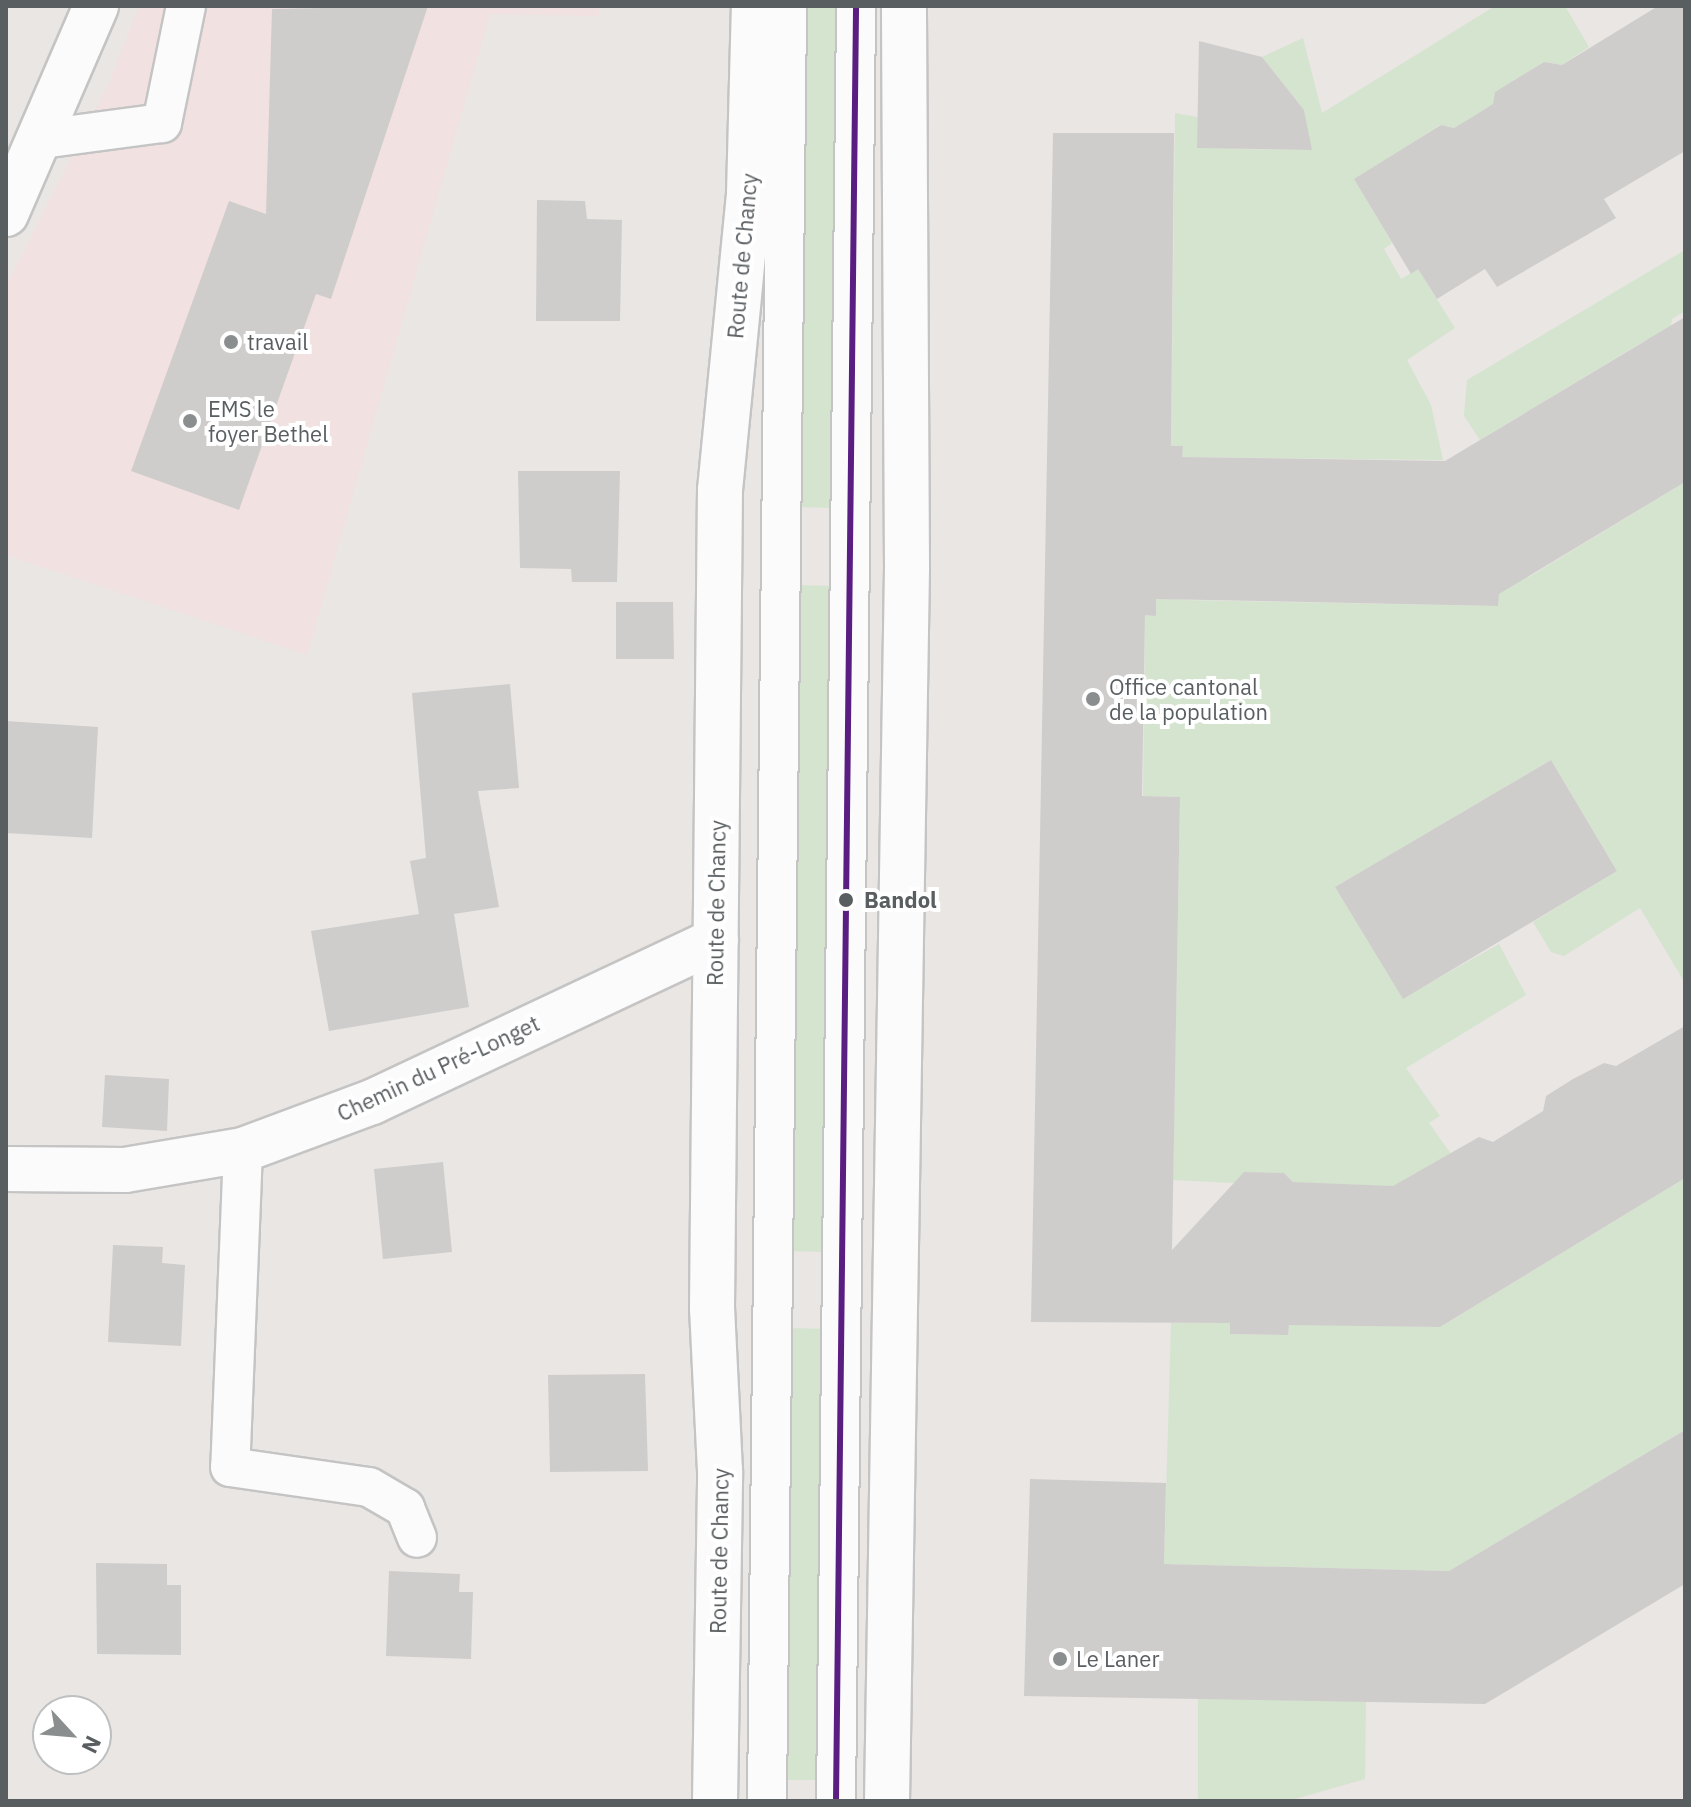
<!DOCTYPE html>
<html>
<head>
<meta charset="utf-8">
<style>
  body { margin:0 }
  #map { position:relative; width:1691px; height:1807px; overflow:hidden; background:#e9e6e3; font-family:"IBM Plex Sans",sans-serif }
  div>[style] { position:absolute }
  .medical>* { inset:0; background:#f2e1e1 }
  .green>* { inset:0; background:#d5e4cf }
  .building>* { inset:0; background:#cfcdcc }
  .roads { filter:drop-shadow(2px 0 #c5c4c4) drop-shadow(-2px 0 #c5c4c4) drop-shadow(0 2px #c5c4c4) drop-shadow(0 -2px #c5c4c4) }
  .service>* { height:38px; margin:-19px; padding:0 19px; transform-origin:19px; border-radius:19px; background:#fcfbfb }
  .minor>* { height:44px; margin:-22px; padding:0 22px; transform-origin:22px; border-radius:22px; background:#fcfbfb }
  .secondary>* { height:44px; margin:-22px; padding:0 22px; transform-origin:22px; border-radius:22px; background:#fcfbfb }
  .tram-1>* { height:6px; margin:-3px; padding:0 3px; transform-origin:3px; border-radius:3px; background:#5a1e82 }
  .dots>* { width:22px; height:22px; translate:-50% -50%; box-sizing:border-box; border:4px solid #fff; border-radius:50% }
  span { translate:-50% -50%; white-space:nowrap; text-align:center; line-height:1.15; -webkit-text-stroke:8px #fff; paint-order:stroke }
  .street-label { font-size:22px; color:#595e61 }
  .poi-label { font-size:22px; color:#595e61 }
  .left { translate:0 -50%; text-align:left }
  .stop-label { font-size:22px; color:#595e61; font-weight:700 }
  .frame { position:absolute; inset:0; border:8px solid #595e61; pointer-events:none }
  .north { position:absolute; left:32px; top:1695px; width:80px; height:80px; box-sizing:border-box; background:#fff; border:2px solid #bdbfc0; border-radius:50%; rotate:116deg; font-size:22px; font-weight:700; line-height:32px; text-align:center; color:#595e61 }
  .north::after { content:''; display:block; margin:auto; width:28px; height:36px; background:#8b8e8e; clip-path:polygon(50% 0,100% 100%,50% 72%,0 100%) }
</style>
</head>
<body>
<div id="map">
  <div class="medical">
    <div style="clip-path:polygon(139px 6px,599px 6px,599px 16px,490px 14px,307px 655px,6px 555px,6px 286px,109px 83px)"></div>
  </div>
  <div class="green">
    <div style="clip-path:polygon(801px 6px,841px 6px,836px 508px,796px 507px)"></div>
    <div style="clip-path:polygon(1495px 6px,1565px 6px,1589px 47px,1562px 65px,1544px 62px,1496px 92px,1493px 105px,1456px 128px,1440px 125px,1392px 156px,1388px 170px,1359px 187px,1392px 243px,1384px 249px,1401px 279px,1418px 269px,1455px 328px,1407px 360px,1431px 405px,1443px 460px,1182px 457px,1171px 446px,1175px 113px,1224px 122px,1234px 149px,1311px 150px,1304px 110px,1262px 57px,1303px 38px,1322px 113px)"></div>
    <div style="clip-path:polygon(1685px 250px,1685px 311px,1672px 319px,1669px 335px,1644px 341px,1480px 440px,1464px 416px,1467px 380px)"></div>
    <div style="clip-path:polygon(1685px 482px,1685px 983px,1640px 908px,1564px 956px,1551px 952px,1533px 922px,1617px 871px,1551px 760px,1335px 887px,1403px 998px,1499px 944px,1526px 995px,1406px 1068px,1440px 1116px,1429px 1123px,1456px 1161px,1402px 1196px,1293px 1182px,1283px 1173px,1234px 1183px,1173px 1180px,1180px 797px,1143px 796px,1145px 615px,1156px 615px,1156px 575px,1179px 600px,1497px 606px,1500px 575px,1529px 577px)"></div>
    <div style="clip-path:polygon(795px 585px,834px 586px,827px 1252px,788px 1251px)"></div>
    <div style="clip-path:polygon(1685px 1178px,1685px 1430px,1449px 1571px,1164px 1564px,1171px 1323px,1230px 1323px,1230px 1334px,1288px 1335px,1289px 1324px,1440px 1327px)"></div>
    <div style="clip-path:polygon(787px 1328px,826px 1329px,822px 1780px,782px 1780px)"></div>
    <div style="clip-path:polygon(1198px 1698px,1366px 1701px,1365px 1779px,1288px 1801px,1198px 1801px)"></div>
  </div>
  <div class="building">
    <div style="clip-path:polygon(428px 6px,331px 299px,316px 294px,239px 510px,131px 471px,229px 201px,266px 214px,272px 9px)"></div>
    <div style="clip-path:polygon(1658px 6px,1685px 6px,1685px 151px,1604px 199px,1616px 218px,1497px 287px,1485px 269px,1437px 299px,1418px 269px,1411px 274px,1354px 179px,1441px 125px,1454px 128px,1474px 116px,1493px 104px,1495px 92px,1544px 62px,1562px 65px)"></div>
    <div style="clip-path:polygon(1199px 41px,1262px 57px,1304px 110px,1312px 150px,1197px 148px)"></div>
    <div style="clip-path:polygon(1053px 133px,1174px 133px,1171px 446px,1183px 446px,1182px 457px,1445px 461px,1685px 317px,1685px 482px,1499px 594px,1498px 606px,1156px 599px,1156px 616px,1145px 615px,1142px 796px,1180px 797px,1172px 1250px,1244px 1172px,1284px 1173px,1293px 1182px,1393px 1186px,1479px 1137px,1493px 1142px,1543px 1111px,1546px 1096px,1573px 1079px,1604px 1063px,1616px 1066px,1685px 1026px,1685px 1178px,1440px 1327px,1289px 1325px,1288px 1335px,1230px 1334px,1230px 1323px,1031px 1322px)"></div>
    <div style="clip-path:polygon(537px 200px,585px 201px,587px 219px,622px 220px,620px 321px,536px 321px)"></div>
    <div style="clip-path:polygon(518px 471px,620px 471px,617px 582px,572px 582px,571px 569px,520px 568px)"></div>
    <div style="clip-path:polygon(616px 602px,673px 602px,674px 659px,616px 659px)"></div>
    <div style="clip-path:polygon(510px 684px,519px 788px,478px 791px,499px 907px,454px 914px,469px 1007px,329px 1031px,311px 931px,419px 914px,410px 861px,426px 858px,412px 693px)"></div>
    <div style="clip-path:polygon(6px 721px,98px 727px,92px 838px,6px 833px)"></div>
    <div style="clip-path:polygon(1551px 760px,1617px 871px,1403px 999px,1335px 887px)"></div>
    <div style="clip-path:polygon(105px 1075px,169px 1079px,167px 1131px,102px 1127px)"></div>
    <div style="clip-path:polygon(443px 1162px,452px 1252px,383px 1259px,374px 1169px)"></div>
    <div style="clip-path:polygon(113px 1245px,163px 1247px,162px 1263px,185px 1265px,181px 1346px,108px 1342px)"></div>
    <div style="clip-path:polygon(645px 1374px,648px 1471px,550px 1472px,548px 1375px)"></div>
    <div style="clip-path:polygon(1685px 1430px,1685px 1584px,1485px 1704px,1024px 1696px,1030px 1479px,1166px 1483px,1164px 1564px,1449px 1571px)"></div>
    <div style="clip-path:polygon(96px 1563px,167px 1564px,167px 1585px,181px 1585px,181px 1655px,97px 1654px)"></div>
    <div style="clip-path:polygon(389px 1571px,460px 1574px,459px 1592px,473px 1592px,471px 1659px,386px 1656px)"></div>
  </div>
  <div class="roads">
    <div class="service">
      <div style="left:42px;top:139px;width:121px;rotate:-7.6deg"></div>
      <div style="left:162px;top:123px;width:119px;rotate:-78.4deg"></div>
      <div style="left:243px;top:1150px;width:317px;rotate:92.3deg"></div>
      <div style="left:230px;top:1467px;width:140px;rotate:8.2deg"></div>
      <div style="left:369px;top:1487px;width:42px;rotate:30.3deg"></div>
      <div style="left:405px;top:1508px;width:32px;rotate:68deg"></div>
      <div style="left:767px;top:1801px;width:1795px;rotate:-89.36deg"></div>
      <div style="left:836px;top:1801px;width:1795px;rotate:-89.36deg"></div>
    </div>
    <div class="minor">
      <div style="left:6px;top:214px;width:227px;rotate:-66.6deg"></div>
      <div style="left:6px;top:1169px;width:119px;rotate:0.5deg"></div>
      <div style="left:125px;top:1170px;width:120px;rotate:-9.6deg"></div>
      <div style="left:243px;top:1150px;width:138px;rotate:-20.4deg"></div>
      <div style="left:372px;top:1102px;width:380px;rotate:-25.2deg"></div>
    </div>
    <div class="secondary">
      <div style="left:715px;top:1801px;width:330px;rotate:-89.1deg"></div>
      <div style="left:720px;top:1471px;width:163px;rotate:-92.8deg"></div>
      <div style="left:712px;top:1308px;width:818px;rotate:-89.44deg"></div>
      <div style="left:720px;top:490px;width:297px;rotate:-84.4deg"></div>
      <div style="left:749px;top:194px;width:188px;rotate:-88.5deg"></div>
      <div style="left:887px;top:1801px;width:1234px;rotate:-89.07deg"></div>
      <div style="left:907px;top:567px;width:561px;rotate:-90.31deg"></div>
    </div>
  </div>
  <div class="tram-1">
    <div style="left:836px;top:1801px;width:1795px;rotate:-89.36deg"></div>
  </div>
  <div class="dots">
    <div style="left:231px;top:342px;background:#8b8e8e"></div>
    <div style="left:190px;top:421px;background:#8b8e8e"></div>
    <div style="left:1093px;top:699px;background:#8b8e8e"></div>
    <div style="left:846px;top:900px;background:#595e61"></div>
    <div style="left:1060px;top:1659px;background:#8b8e8e"></div>
  </div>
  <div class="street-label">
    <span style="left:742px;top:256px;rotate:-85deg">Route de Chancy</span>
    <span style="left:716px;top:903px;rotate:-89deg">Route de Chancy</span>
    <span style="left:438px;top:1068px;rotate:-25deg">Chemin du Pré-Longet</span>
    <span style="left:719px;top:1551px;rotate:-89deg">Route de Chancy</span>
  </div>
  <div class="poi-label">
    <span class="left" style="left:247px;top:342px">travail</span>
    <span class="left" style="left:208px;top:421px">EMS le<br>foyer Bethel</span>
    <span class="left" style="left:1109px;top:699px">Office cantonal<br>de la population</span>
    <span class="left" style="left:1076px;top:1659px">Le Laner</span>
  </div>
  <div class="stop-label">
    <span class="left" style="left:864px;top:900px">Bandol</span>
  </div>
  <div class="frame"></div>
  <div class="north">N</div>
</div>
</body>
</html>
